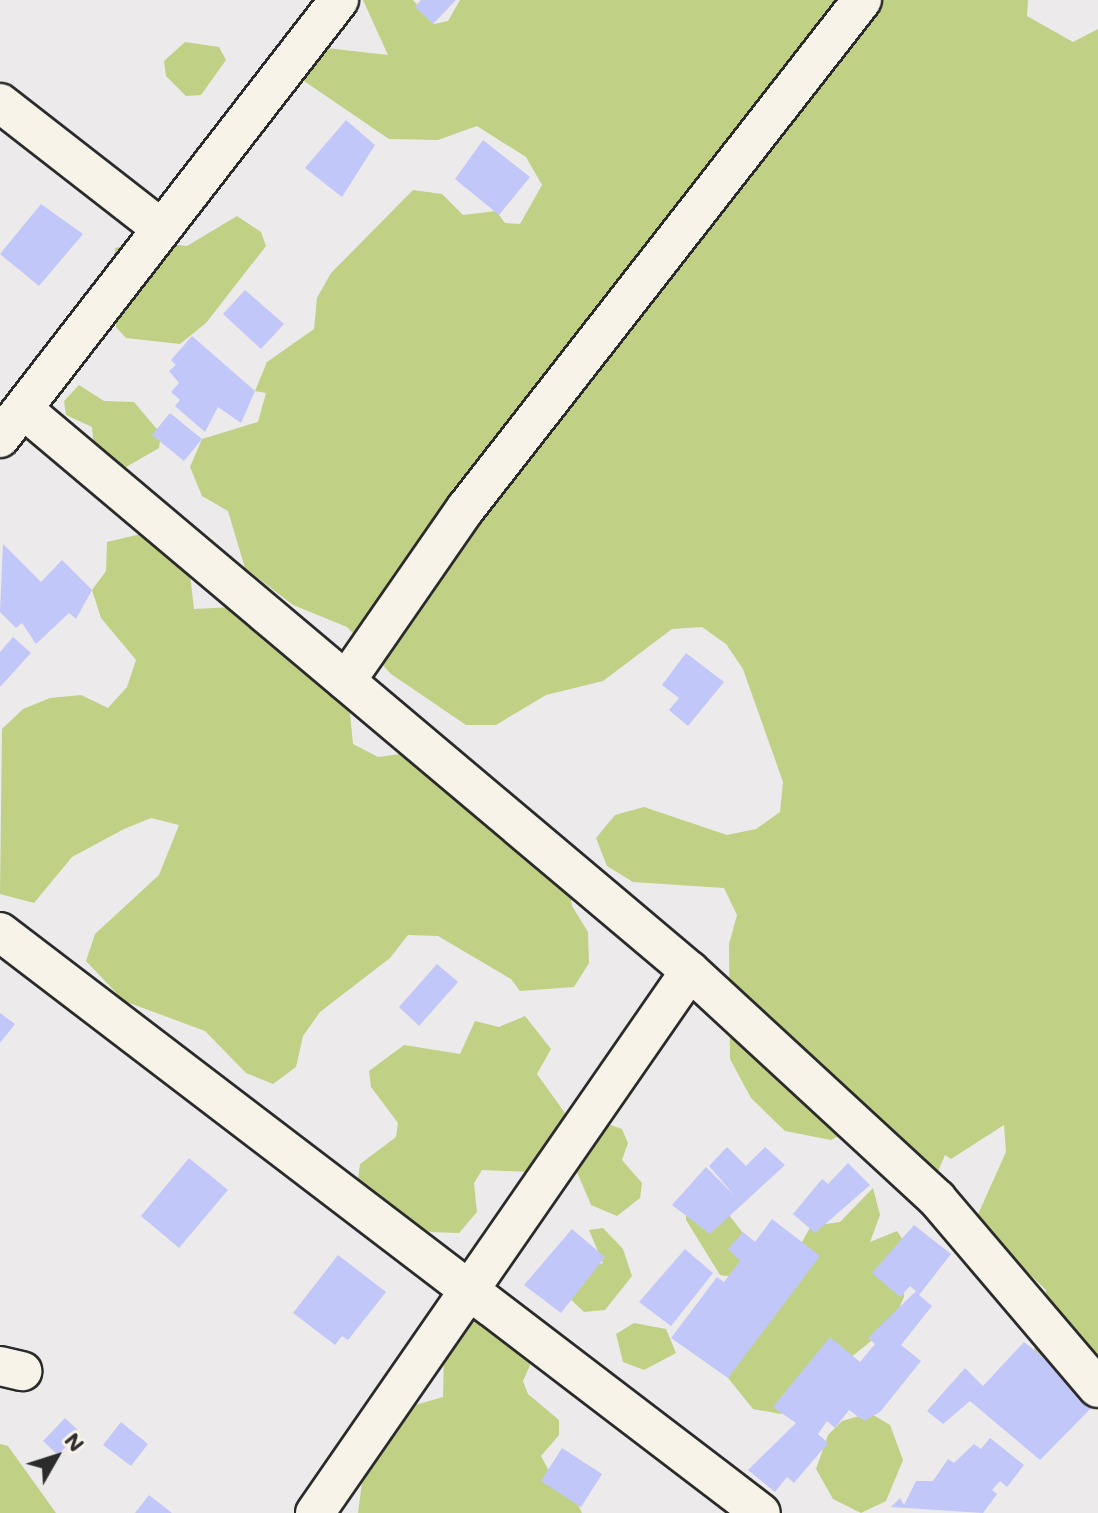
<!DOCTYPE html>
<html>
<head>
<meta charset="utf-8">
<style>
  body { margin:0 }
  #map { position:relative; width:1098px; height:1513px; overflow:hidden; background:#eceaeb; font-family:Mali,sans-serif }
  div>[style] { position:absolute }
  .green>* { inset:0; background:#c0d186 }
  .building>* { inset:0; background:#c2c7f9 }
  .roads { filter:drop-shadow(2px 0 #2b2b2b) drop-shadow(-2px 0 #2b2b2b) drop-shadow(0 2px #2b2b2b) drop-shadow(0 -2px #2b2b2b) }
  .minor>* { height:38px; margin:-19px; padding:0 19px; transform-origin:19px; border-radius:19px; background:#f7f3e8 }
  span { translate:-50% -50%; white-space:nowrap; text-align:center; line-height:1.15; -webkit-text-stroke:7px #f7f3e8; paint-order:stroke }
  .north { position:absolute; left:16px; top:1417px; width:80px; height:80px; -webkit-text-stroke:6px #f7f3e8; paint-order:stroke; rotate:51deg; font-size:22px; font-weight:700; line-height:32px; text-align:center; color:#2b2b2b }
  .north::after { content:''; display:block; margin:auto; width:28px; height:36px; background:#2b2b2b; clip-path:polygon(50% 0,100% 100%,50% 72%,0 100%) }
</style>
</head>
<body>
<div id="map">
  <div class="green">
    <div style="clip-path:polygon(363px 0,413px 0,434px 24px,448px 21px,460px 0,1028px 0,1027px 16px,1073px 42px,1098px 29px,1098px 1377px,1040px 1364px,1034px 1349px,1047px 1322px,1046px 1290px,975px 1221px,1006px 1152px,1004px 1125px,951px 1159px,945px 1155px,933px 1183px,853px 1128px,831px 1140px,785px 1131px,751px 1098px,730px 1059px,729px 944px,737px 915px,724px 888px,633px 882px,607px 866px,596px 838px,615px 815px,644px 807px,727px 835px,756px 829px,780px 812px,783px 782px,743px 669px,726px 644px,702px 627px,672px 629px,603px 681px,546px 695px,496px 725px,466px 725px,391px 674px,347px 627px,293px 605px,245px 568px,228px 511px,202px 496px,190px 467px,202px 439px,258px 422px,266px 393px,255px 391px,267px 362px,314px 329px,317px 298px,331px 273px,413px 190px,442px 194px,463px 215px,496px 211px,505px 223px,520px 224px,542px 185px,526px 157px,477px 126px,438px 140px,389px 139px,304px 81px,298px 68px,318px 47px,388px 55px)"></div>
    <div style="clip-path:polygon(185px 42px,219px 47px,226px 60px,201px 95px,186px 96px,166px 76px,164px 61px)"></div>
    <div style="clip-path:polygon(237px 216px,261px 232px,266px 246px,206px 323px,180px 344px,126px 338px,116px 327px,115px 248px,143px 241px,187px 246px)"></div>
    <div style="clip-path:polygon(79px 385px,104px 401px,134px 402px,161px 434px,159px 448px,121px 470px,94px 450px,92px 427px,66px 415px,64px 401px)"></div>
    <div style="clip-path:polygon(162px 529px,187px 548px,194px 609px,253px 606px,318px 666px,350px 714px,353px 744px,378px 757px,408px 753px,490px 785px,538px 821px,568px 875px,572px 906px,588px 932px,589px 963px,574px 987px,520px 991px,511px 979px,438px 936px,408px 935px,390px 958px,320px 1012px,303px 1036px,296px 1067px,273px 1084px,246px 1073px,205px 1031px,124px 1001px,86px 961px,95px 934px,159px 875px,179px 825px,151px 818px,124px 829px,72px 857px,34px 903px,0 894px,2px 729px,23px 709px,50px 698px,81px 695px,108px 708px,127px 687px,136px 660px,101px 618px,92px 590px,106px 571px,107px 542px)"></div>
    <div style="clip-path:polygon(525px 1016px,551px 1049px,537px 1074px,570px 1120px,530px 1172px,482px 1170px,474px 1183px,477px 1212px,459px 1233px,430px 1232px,390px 1210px,358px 1179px,360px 1164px,396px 1137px,398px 1123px,371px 1087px,369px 1071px,404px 1045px,460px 1054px,475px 1021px,499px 1027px)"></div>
    <div style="clip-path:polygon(608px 1124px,622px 1129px,628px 1143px,622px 1160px,642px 1183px,640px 1198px,617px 1216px,591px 1205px,574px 1165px,593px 1130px)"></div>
    <div style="clip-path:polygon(873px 1188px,880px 1215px,870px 1242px,897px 1231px,905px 1243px,904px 1297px,892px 1324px,781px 1414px,753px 1409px,728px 1378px,740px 1352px,811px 1226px,840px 1222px)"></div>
    <div style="clip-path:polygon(726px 1211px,756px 1250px,735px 1277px,720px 1275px,686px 1220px,686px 1212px)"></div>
    <div style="clip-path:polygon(603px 1228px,623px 1249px,632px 1276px,605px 1310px,584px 1312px,568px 1297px,583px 1269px,603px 1263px,589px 1230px)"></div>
    <div style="clip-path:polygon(473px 1305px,535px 1354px,523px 1381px,528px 1394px,559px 1420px,559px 1435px,541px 1456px,548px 1469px,562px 1472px,582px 1513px,358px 1513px,365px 1460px,401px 1409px,443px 1397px,444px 1352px)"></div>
    <div style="clip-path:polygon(634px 1323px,666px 1329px,676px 1353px,644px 1370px,623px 1362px,616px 1334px)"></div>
    <div style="clip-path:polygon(870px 1413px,890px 1425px,903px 1460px,886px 1501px,861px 1513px,833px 1499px,816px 1469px,828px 1435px,842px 1421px)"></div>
    <div style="clip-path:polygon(0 1444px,8px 1446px,56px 1513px,0 1513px)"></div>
  </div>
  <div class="building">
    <div style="clip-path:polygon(421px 0,456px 0,433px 24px,415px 7px)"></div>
    <div style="clip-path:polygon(346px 120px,375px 145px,342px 197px,305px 168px)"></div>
    <div style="clip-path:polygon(483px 140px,530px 177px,499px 215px,455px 179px)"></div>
    <div style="clip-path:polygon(41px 204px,83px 234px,39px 286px,0 254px)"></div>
    <div style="clip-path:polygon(245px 290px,284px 324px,261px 349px,223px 314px)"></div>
    <div style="clip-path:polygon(192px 336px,255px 391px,241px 423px,218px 407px,205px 432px,175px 406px,180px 400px,171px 392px,179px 383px,169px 371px,176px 365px,171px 360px)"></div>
    <div style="clip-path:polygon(170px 413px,202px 439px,184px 461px,152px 435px)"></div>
    <div style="clip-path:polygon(3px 544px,41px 582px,62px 560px,92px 590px,76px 619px,69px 613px,36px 644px,22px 623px,16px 628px,0 612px)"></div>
    <div style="clip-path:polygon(13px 637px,31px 653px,0 687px,0 652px)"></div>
    <div style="clip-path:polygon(686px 653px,724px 682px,688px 726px,669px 710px,679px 698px,662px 685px)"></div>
    <div style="clip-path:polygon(437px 964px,458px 982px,419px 1026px,399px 1007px)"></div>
    <div style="clip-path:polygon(0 1013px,15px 1024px,0 1043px)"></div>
    <div style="clip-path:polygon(727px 1147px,746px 1166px,765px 1147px,785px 1165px,710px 1234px,672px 1205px,706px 1167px,735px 1196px,709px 1166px)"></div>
    <div style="clip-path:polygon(189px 1158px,228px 1190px,179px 1248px,141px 1216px)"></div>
    <div style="clip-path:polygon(848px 1163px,870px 1185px,815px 1233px,793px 1214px,822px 1179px,828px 1184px)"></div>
    <div style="clip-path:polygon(772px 1219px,820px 1256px,728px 1378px,671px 1338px,717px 1277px,724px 1282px,740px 1261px,728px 1249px,743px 1232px,755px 1242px)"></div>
    <div style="clip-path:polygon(914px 1225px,951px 1254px,919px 1295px,932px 1306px,901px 1345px,921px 1361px,880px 1412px,864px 1421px,849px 1410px,835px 1428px,827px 1421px,818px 1434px,828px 1443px,794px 1483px,787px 1477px,775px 1492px,748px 1470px,796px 1423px,773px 1407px,830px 1337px,860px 1362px,875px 1344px,868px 1338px,916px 1291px,910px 1286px,900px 1297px,872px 1273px)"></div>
    <div style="clip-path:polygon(572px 1229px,605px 1257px,561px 1313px,524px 1285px)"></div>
    <div style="clip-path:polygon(685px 1249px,713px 1273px,671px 1326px,639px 1302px)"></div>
    <div style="clip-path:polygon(338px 1255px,386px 1292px,348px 1340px,342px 1336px,335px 1345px,293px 1313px)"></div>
    <div style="clip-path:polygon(1024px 1342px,1098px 1401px,1040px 1460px,970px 1401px,943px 1424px,927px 1411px,965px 1368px,983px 1386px)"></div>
    <div style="clip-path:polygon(65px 1418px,80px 1432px,58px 1455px,43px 1441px)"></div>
    <div style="clip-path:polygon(121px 1422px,148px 1444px,131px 1466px,103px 1445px)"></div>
    <div style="clip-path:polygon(990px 1438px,1024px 1465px,1007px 1487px,1000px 1481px,992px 1490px,997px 1494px,983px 1513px,891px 1507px,900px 1498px,904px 1505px,916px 1481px,933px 1481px,948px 1459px,954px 1463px,974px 1444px,981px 1449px)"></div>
    <div style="clip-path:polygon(562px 1448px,602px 1474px,581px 1507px,541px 1481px)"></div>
    <div style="clip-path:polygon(149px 1495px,172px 1513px,135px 1513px)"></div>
  </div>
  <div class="roads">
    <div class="minor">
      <div style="left:0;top:103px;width:200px;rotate:37.9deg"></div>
      <div style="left:23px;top:409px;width:872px;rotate:40.12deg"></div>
      <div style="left:690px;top:971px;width:336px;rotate:42.7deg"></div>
      <div style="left:937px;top:1199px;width:248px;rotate:49.6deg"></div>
      <div style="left:0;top:438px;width:554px;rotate:-52.26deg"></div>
      <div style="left:346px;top:681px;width:211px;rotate:-55.3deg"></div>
      <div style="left:466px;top:508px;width:644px;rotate:-52.06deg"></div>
      <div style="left:0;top:932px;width:957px;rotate:37.36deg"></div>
      <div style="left:0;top:1366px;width:23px;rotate:13deg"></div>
      <div style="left:315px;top:1513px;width:659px;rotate:-55.32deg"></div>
    </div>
  </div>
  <div class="north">N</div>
</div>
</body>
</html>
